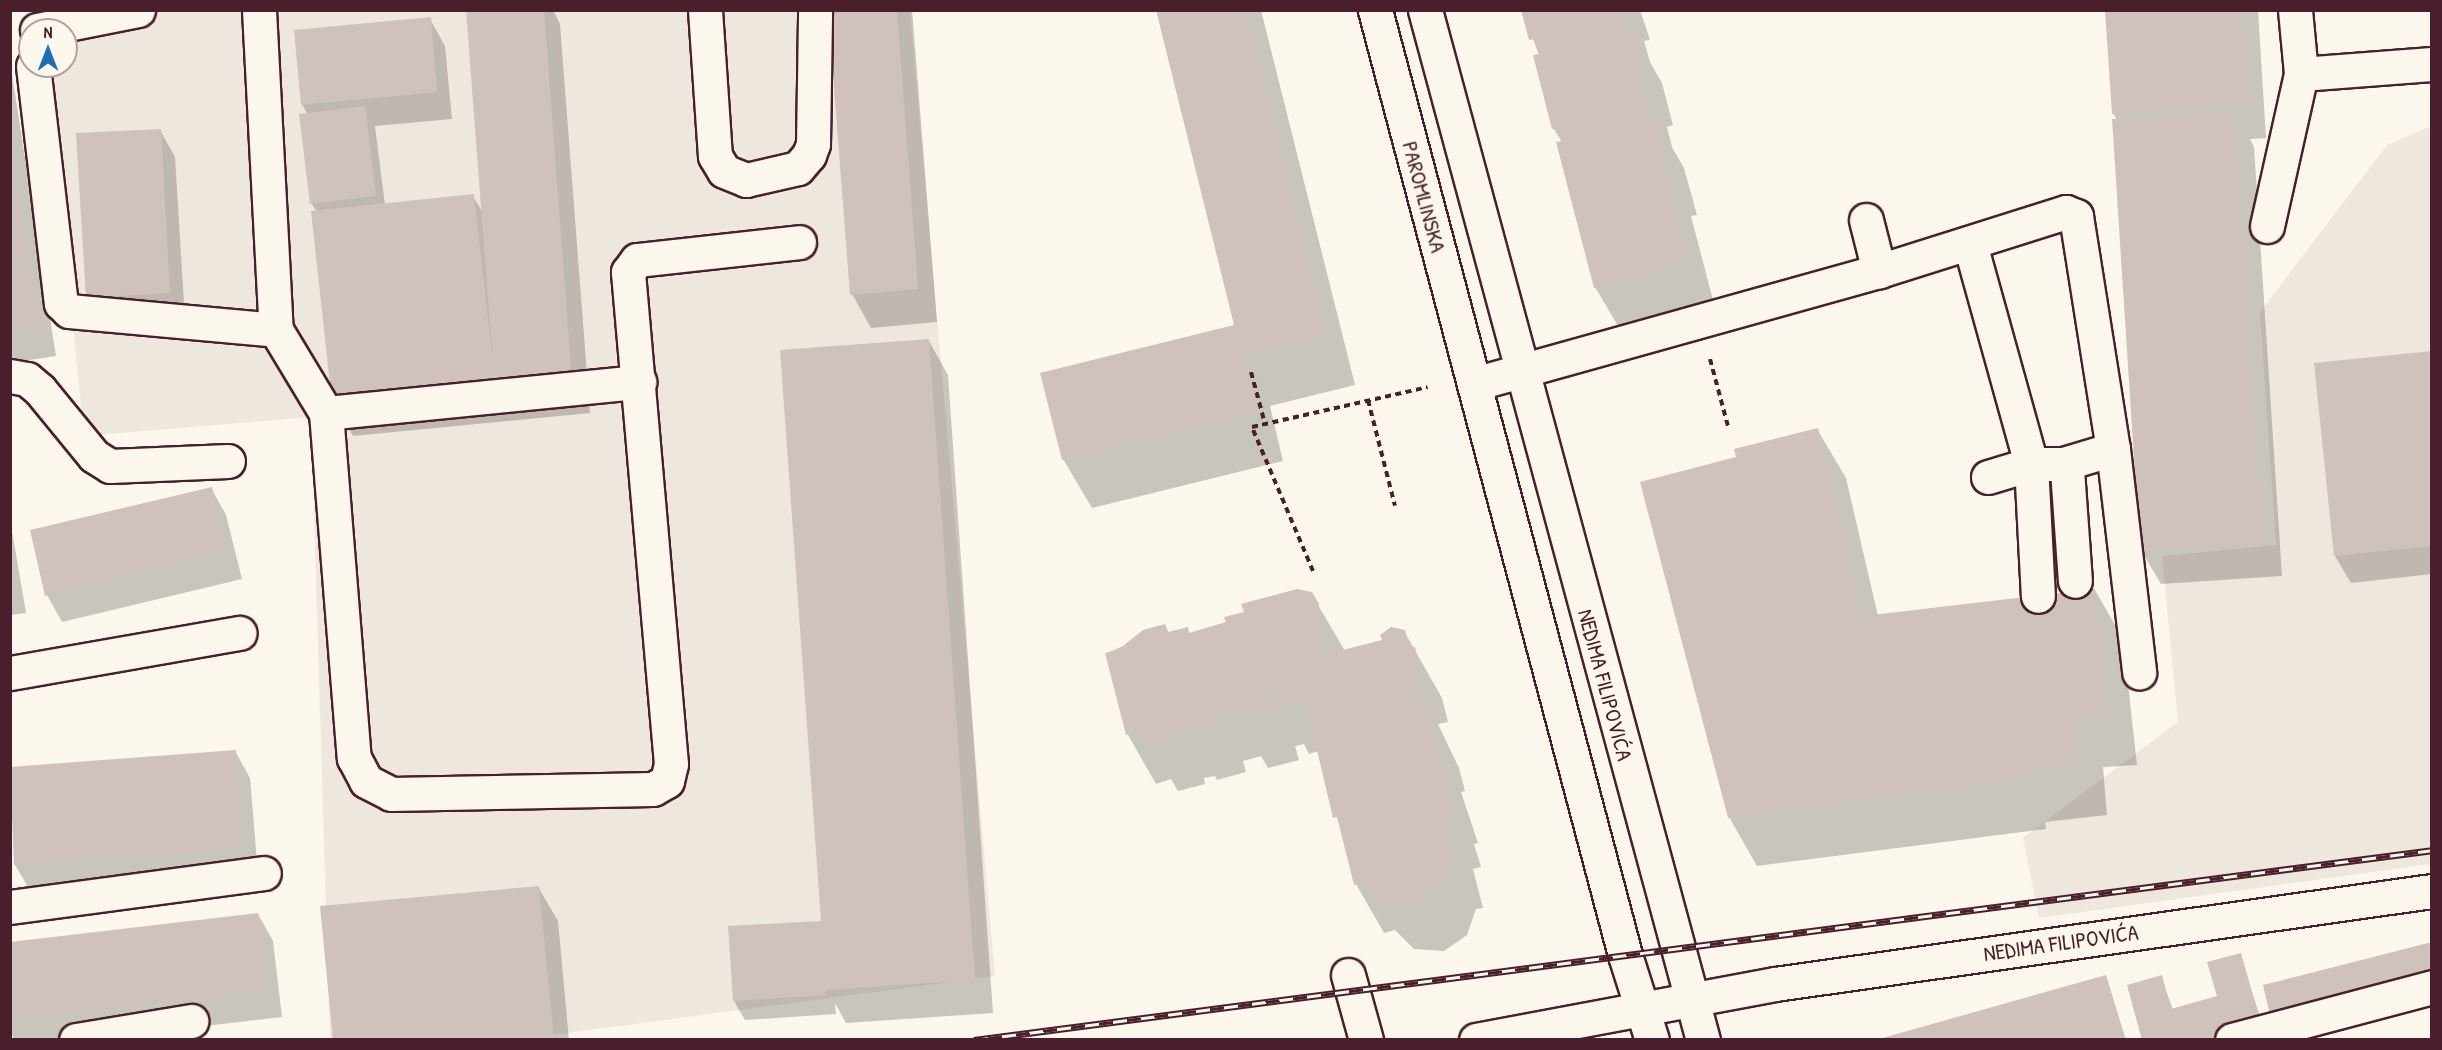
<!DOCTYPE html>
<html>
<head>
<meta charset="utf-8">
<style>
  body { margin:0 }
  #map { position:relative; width:2442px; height:1050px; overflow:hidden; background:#fbf7ec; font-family:"Patrick Hand",sans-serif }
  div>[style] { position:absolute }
  .built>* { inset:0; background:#eee7de }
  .shadow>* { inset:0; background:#0003 }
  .building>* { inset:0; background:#cfc2bc }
  .path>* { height:4px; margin-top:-2px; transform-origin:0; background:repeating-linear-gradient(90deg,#4a1f2b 0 6px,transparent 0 10.5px) }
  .roads { filter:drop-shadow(2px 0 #4a1f2b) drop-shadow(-2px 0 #4a1f2b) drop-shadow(0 2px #4a1f2b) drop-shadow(0 -2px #4a1f2b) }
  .minor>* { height:33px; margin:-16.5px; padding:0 16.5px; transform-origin:16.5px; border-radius:16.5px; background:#fbf7ec }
  .rail>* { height:7px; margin-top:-3.5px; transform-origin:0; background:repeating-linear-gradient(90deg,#fbf7ec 0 14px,#4a1f2b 0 28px); box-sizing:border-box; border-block:2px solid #4a1f2b }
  span { translate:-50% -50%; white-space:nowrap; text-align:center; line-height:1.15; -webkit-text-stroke:5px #fbf7ec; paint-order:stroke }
  .street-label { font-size:22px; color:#4a1f2b }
  .frame { position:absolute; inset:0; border:12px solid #4a1f2b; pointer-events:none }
  .north { position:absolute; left:18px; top:18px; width:60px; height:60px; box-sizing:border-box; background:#fbf7ec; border:2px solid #b4a19f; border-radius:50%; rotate:0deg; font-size:16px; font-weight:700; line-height:24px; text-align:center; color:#4a1f2b }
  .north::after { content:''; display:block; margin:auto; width:21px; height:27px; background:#1f6fb2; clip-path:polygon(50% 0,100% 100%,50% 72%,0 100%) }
</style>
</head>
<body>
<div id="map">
  <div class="built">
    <div style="clip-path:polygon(41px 11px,910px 11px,995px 976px,522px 1039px,330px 1039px,311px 417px,84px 436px,47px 66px,66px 66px,66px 30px,43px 30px)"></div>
    <div style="clip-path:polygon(2431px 126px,2431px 864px,2039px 918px,2023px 838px,2178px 722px,2162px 556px,2276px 545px,2260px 312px,2387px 145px)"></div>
  </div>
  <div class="shadow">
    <div style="clip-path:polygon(468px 10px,553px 10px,560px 24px,590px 413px,353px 436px,333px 402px,317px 212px,312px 204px,308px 115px,302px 104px,430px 19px,445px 46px,452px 119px,375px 126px,385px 205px,473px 196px,483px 213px)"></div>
    <div style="clip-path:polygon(829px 10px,912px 10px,937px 322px,871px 328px,852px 294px)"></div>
    <div style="clip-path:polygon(1157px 10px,1261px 10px,1355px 385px,1270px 406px,1283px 461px,1092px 508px,1063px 459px,1236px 326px)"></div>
    <div style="clip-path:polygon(1522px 10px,1640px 10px,1650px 40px,1644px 41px,1650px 62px,1662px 83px,1673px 125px,1667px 127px,1672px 147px,1684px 168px,1697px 215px,1691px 216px,1713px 300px,1705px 302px,1708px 314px,1624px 336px,1595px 287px,1562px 142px,1553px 128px,1539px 55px)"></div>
    <div style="clip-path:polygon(2107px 10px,2258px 10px,2266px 138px,2250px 139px,2254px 147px,2282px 576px,2161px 584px,2141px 550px,2117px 120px,2113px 113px)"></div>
    <div style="clip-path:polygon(10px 62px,56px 356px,10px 363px)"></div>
    <div style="clip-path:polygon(160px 130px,175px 157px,185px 320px,87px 298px)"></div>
    <div style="clip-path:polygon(929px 341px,948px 375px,993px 1013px,846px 1023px,835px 1003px,836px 1014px,745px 1020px,734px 1001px,822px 923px)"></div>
    <div style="clip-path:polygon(2432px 353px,2432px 574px,2351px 583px,2335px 556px)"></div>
    <div style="clip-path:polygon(1817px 429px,1846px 478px,1878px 616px,2095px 590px,2123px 639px,2137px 765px,2103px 767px,2107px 815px,2045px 822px,2046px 829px,1757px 866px,1729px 817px)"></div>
    <div style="clip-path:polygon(211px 488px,226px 515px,242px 579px,62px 622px,47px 595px)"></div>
    <div style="clip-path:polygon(10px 519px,26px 613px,10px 615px)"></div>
    <div style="clip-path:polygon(1318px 605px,1345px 651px,1383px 642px,1386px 631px,1404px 631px,1442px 698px,1448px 722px,1438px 724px,1459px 768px,1465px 791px,1461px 792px,1478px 843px,1474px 844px,1481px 867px,1473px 869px,1483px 908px,1476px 909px,1467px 935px,1444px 951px,1414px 949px,1395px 930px,1384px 933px,1356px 884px,1319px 751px,1309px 754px,1304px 744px,1295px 746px,1299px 760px,1268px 768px,1261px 756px,1243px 761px,1246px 772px,1217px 780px,1215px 776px,1204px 778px,1205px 784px,1178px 791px,1171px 779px,1156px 784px,1128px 735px,1106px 654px,1165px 626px,1169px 633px,1187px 628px,1190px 634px)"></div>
    <div style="clip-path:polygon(235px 751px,250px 778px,258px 873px,31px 892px,15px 865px,10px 769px)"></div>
    <div style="clip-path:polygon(538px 887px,558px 921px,569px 1040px,334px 1040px)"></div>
    <div style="clip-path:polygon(258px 914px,273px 941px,282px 1017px,85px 1040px,15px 1040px,10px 1032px,10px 943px)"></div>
    <div style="clip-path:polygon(2240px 955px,2264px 1029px,2228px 1040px,2144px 1040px,2161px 977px,2173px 1010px,2219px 997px)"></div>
    <div style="clip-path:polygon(2106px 976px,2126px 1040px,1883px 1040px)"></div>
  </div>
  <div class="building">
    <div style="clip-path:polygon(466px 10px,544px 10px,572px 380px,332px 403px,311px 211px,474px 194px,493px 364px)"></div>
    <div style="clip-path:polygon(828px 10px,897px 10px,918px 289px,850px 295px)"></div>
    <div style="clip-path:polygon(1156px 10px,1247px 10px,1328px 336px,1242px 357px,1256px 412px,1062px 460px,1040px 373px,1234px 325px)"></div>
    <div style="clip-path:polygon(1521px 10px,1622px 10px,1628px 34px,1634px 32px,1646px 76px,1640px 78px,1651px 120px,1657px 118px,1670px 166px,1664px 167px,1686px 251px,1678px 253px,1681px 265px,1594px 288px,1556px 142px,1562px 141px,1558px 127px,1552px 129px,1533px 55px,1539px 54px,1535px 39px,1529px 40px)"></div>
    <div style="clip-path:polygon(2105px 10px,2242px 10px,2247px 105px,2112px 114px)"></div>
    <div style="clip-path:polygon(431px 17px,437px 92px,301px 105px,294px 30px)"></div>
    <div style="clip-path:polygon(365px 106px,376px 196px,310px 204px,299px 114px)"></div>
    <div style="clip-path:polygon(2235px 111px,2263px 543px,2140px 551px,2112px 119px)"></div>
    <div style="clip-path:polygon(161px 129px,170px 293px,86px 298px,76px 133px)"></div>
    <div style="clip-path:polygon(10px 138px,41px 329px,10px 334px)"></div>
    <div style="clip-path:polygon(929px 339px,975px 980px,825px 990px,826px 995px,733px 1001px,728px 926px,821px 921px,780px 350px)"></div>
    <div style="clip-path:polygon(2432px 351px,2432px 546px,2334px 556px,2314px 363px)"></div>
    <div style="clip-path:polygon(1818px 428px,1863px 616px,2095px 589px,2110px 716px,2076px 718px,2080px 766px,2018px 773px,2018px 781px,1728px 818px,1640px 482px,1736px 457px,1734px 449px)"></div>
    <div style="clip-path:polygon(212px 487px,227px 552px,45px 596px,30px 530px)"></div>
    <div style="clip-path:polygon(1297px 589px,1312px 592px,1319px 604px,1320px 661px,1332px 658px,1331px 653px,1382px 640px,1380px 635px,1391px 627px,1405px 630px,1409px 648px,1415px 647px,1421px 673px,1409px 676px,1415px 697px,1423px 696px,1429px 718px,1432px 717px,1438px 742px,1434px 743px,1442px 772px,1446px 771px,1454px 818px,1446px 820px,1456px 859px,1448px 860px,1439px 886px,1415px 903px,1384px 901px,1365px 882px,1354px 885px,1337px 817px,1333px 818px,1305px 699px,1280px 706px,1277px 695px,1268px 697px,1272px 711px,1238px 720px,1235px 707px,1216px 712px,1219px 723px,1187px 732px,1186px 727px,1177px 730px,1178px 735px,1149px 743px,1146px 730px,1126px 735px,1105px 653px,1119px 649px,1143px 630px,1165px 624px,1168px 632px,1188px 627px,1189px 633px,1226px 622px,1224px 617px,1244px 612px,1241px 604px)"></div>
    <div style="clip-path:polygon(236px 750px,243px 847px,14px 865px,10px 767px)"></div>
    <div style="clip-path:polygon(539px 886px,554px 1040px,333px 1040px,320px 906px)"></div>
    <div style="clip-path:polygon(258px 913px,268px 990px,10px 1020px,10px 942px)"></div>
    <div style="clip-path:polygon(2432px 942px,2432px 978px,2271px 1019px,2263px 985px)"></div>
    <div style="clip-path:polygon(2241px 953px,2260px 1020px,2191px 1040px,2142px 1040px,2127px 985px,2162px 975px,2171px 1009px,2217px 996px,2207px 962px)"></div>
    <div style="clip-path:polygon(2106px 975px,2125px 1040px,1880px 1040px,1879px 1039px)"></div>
  </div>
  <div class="path">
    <div style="left:1710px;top:359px;width:69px;rotate:75deg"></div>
    <div style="left:1251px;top:372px;width:54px;rotate:74.9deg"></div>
    <div style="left:1368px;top:400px;width:109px;rotate:75.7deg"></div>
    <div style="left:1313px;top:571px;width:156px;rotate:-113deg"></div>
    <div style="left:1252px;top:427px;width:180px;rotate:-12.8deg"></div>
  </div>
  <div class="roads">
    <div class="minor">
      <div style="left:259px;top:10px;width:320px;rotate:87deg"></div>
      <div style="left:276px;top:330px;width:97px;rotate:58.9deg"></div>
      <div style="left:326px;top:413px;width:346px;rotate:85.4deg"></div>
      <div style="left:354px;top:758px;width:26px;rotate:62deg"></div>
      <div style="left:366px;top:781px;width:28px;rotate:27deg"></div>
      <div style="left:391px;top:794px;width:262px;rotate:-1.1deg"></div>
      <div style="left:653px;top:789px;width:16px;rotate:-30deg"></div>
      <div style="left:667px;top:781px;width:17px;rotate:-77deg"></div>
      <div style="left:671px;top:764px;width:494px;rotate:-95deg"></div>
      <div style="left:628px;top:272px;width:15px;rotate:-53deg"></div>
      <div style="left:637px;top:260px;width:163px;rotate:-6.3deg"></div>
      <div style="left:705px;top:10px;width:146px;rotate:86.1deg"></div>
      <div style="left:715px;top:156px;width:17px;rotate:59deg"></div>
      <div style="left:724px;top:171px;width:24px;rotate:22deg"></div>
      <div style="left:746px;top:180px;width:53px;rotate:-13deg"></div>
      <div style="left:798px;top:168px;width:17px;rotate:-50deg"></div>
      <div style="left:809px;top:155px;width:12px;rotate:-70deg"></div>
      <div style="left:813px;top:144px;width:134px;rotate:-89.1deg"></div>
      <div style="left:1375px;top:10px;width:978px;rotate:75.18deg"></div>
      <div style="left:1625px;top:955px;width:89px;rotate:72.4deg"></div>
      <div style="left:1425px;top:10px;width:1067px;rotate:74.9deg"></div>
      <div style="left:2295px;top:10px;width:64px;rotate:84.6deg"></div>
      <div style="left:2301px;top:74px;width:131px;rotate:-4.4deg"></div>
      <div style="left:37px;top:30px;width:103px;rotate:-11.2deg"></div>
      <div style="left:33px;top:66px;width:239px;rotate:83.3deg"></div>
      <div style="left:61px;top:303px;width:11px;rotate:45deg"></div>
      <div style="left:69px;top:311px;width:208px;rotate:5.2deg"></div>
      <div style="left:1866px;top:220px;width:53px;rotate:75.7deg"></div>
      <div style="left:2267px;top:226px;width:156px;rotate:-77.4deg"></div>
      <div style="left:1970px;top:244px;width:228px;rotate:74.5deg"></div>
      <div style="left:2031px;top:464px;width:132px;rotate:87deg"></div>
      <div style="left:10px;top:376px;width:17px;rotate:10deg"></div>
      <div style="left:27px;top:379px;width:17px;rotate:40deg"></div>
      <div style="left:40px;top:390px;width:85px;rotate:50.7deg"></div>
      <div style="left:94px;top:456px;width:19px;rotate:32deg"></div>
      <div style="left:110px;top:466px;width:118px;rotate:-2.4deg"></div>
      <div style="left:1474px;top:384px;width:420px;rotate:-15.6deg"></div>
      <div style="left:1879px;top:271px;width:196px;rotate:-17.5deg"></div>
      <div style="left:2066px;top:212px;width:11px;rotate:22deg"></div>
      <div style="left:2076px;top:216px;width:236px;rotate:81deg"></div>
      <div style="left:2113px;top:449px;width:52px;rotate:163.3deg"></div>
      <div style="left:326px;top:413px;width:315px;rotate:-5.7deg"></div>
      <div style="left:2113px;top:449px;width:225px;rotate:83.3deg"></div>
      <div style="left:1988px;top:477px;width:45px;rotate:-16.8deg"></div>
      <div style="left:2031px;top:464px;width:32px"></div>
      <div style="left:2063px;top:464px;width:7px;rotate:56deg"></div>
      <div style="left:2067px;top:470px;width:111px;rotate:85.9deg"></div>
      <div style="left:10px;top:673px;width:233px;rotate:-9.9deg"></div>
      <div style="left:10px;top:907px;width:256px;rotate:-7.6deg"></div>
      <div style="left:1348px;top:975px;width:67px;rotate:74.5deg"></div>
      <div style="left:76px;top:1040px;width:117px;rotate:-9.4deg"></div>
      <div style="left:1476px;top:1040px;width:304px;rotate:-10.6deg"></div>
      <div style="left:1775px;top:984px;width:664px;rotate:-8.06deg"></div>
      <div style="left:2232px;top:1040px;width:207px;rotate:-14.8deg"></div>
    </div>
  </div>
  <div class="rail">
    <div style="left:974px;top:1040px;width:1470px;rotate:-7.42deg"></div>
  </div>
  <div class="street-label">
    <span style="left:1424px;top:197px;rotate:75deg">PAROMLINSKA</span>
    <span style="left:1605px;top:685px;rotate:75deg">NEDIMA FILIPOVIĆA</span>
    <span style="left:2061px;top:943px;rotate:-8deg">NEDIMA FILIPOVIĆA</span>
  </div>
  <div class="frame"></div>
  <div class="north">N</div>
</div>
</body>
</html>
